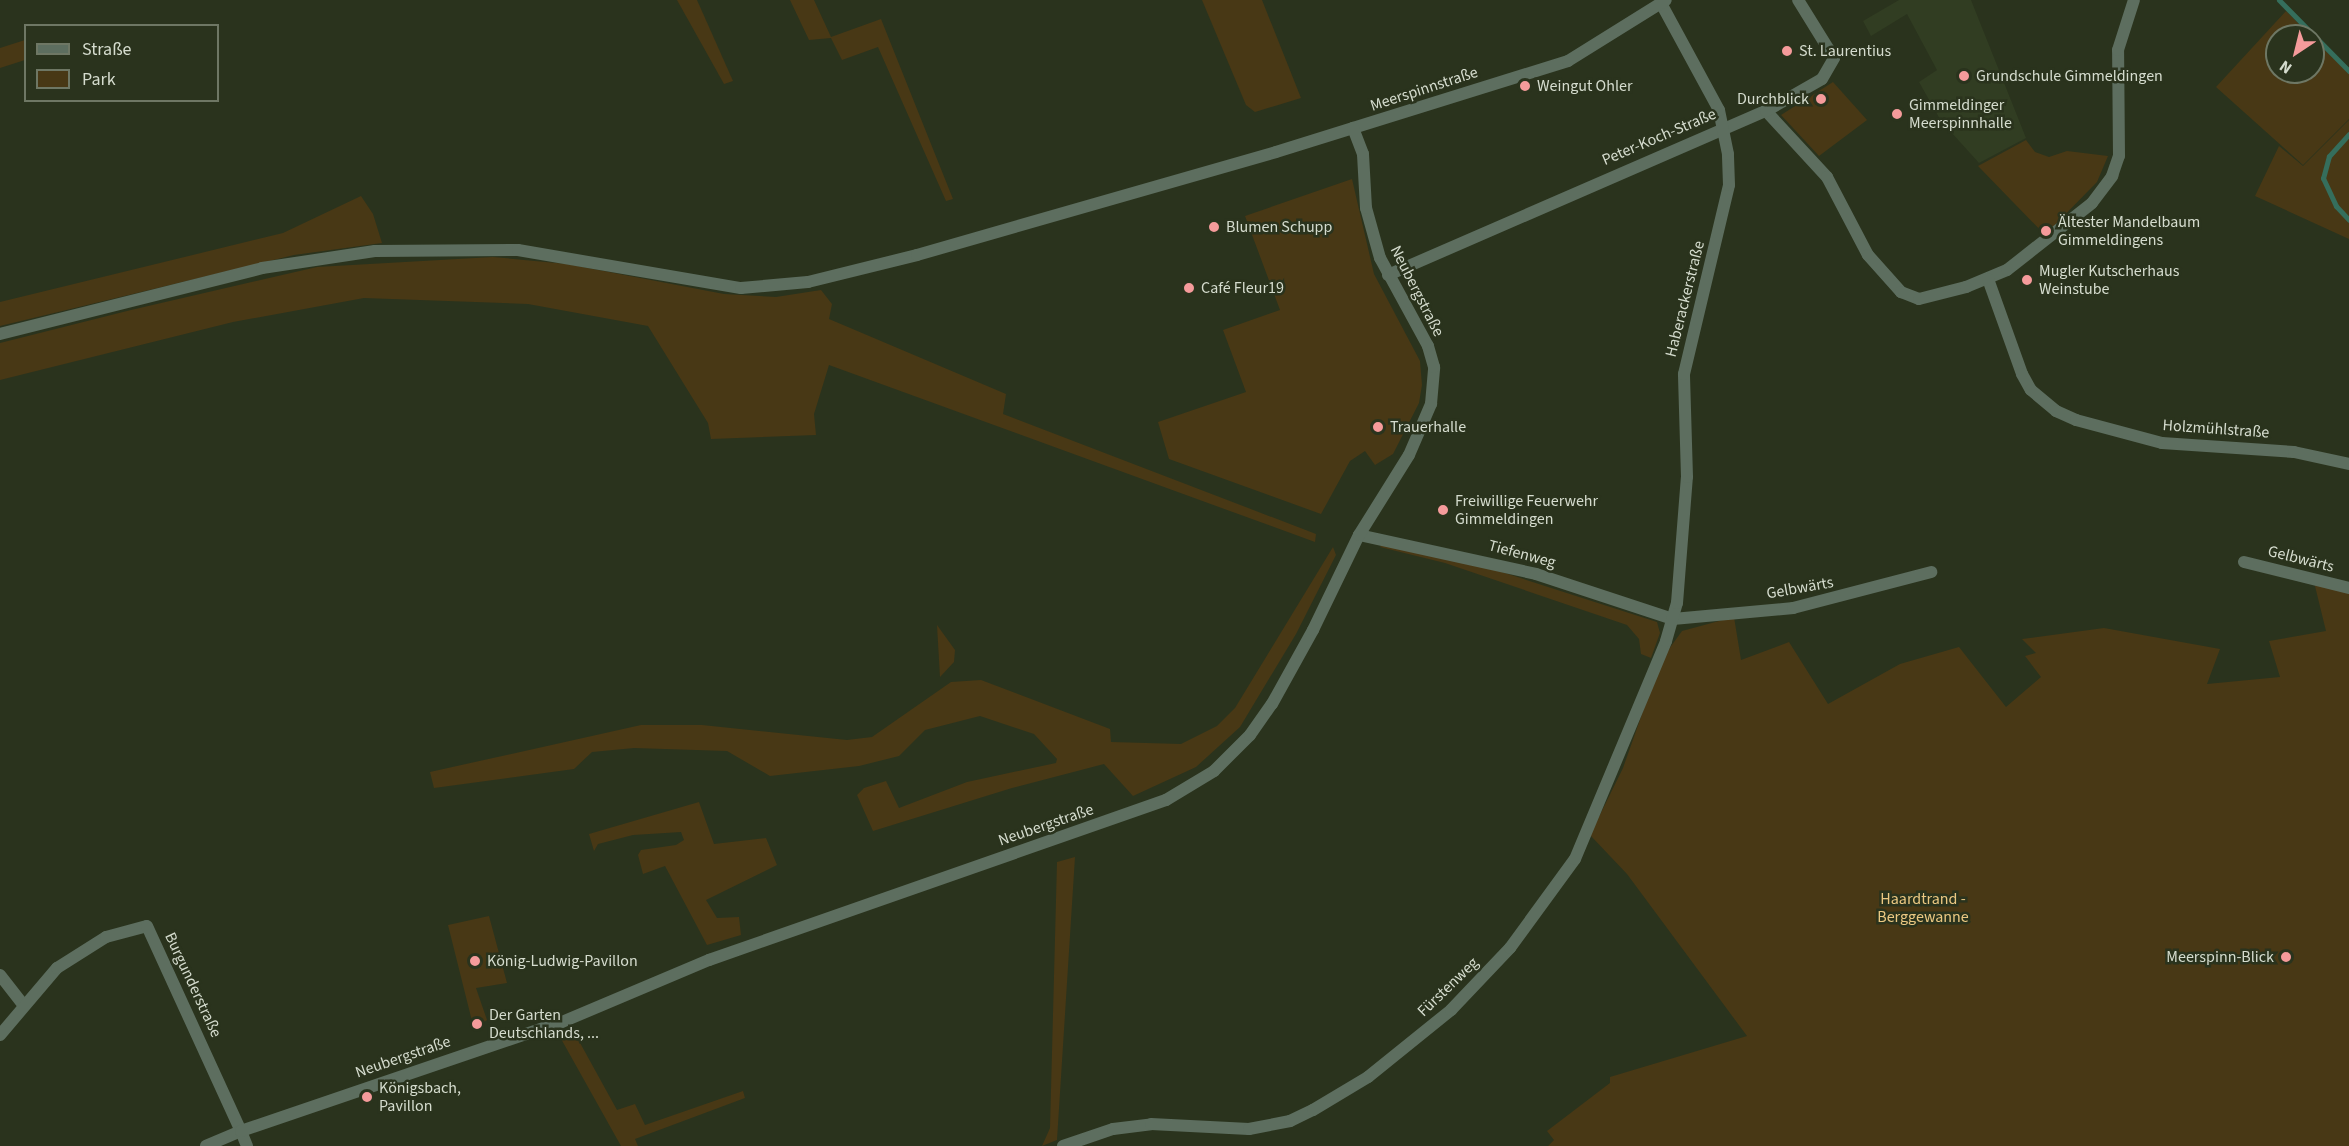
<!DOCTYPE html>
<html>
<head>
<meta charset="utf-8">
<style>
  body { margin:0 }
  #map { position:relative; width:2349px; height:1146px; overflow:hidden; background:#2a331d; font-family:"Source Sans 3",sans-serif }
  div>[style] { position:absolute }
  .built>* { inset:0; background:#313d22 }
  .green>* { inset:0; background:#483815 }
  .stream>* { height:5px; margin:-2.5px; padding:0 2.5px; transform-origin:2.5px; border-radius:2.5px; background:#356e5c }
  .minor>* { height:12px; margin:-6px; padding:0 6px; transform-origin:6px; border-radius:6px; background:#5d6e5f }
  .tertiary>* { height:12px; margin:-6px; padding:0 6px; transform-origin:6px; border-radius:6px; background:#5d6e5f }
  .dots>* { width:16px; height:16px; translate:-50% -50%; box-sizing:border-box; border:3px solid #2a331d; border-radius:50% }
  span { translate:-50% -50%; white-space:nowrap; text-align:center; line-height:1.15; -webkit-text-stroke:5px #2a331d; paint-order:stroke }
  .poi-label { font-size:16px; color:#d5dcce }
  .left { translate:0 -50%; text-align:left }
  .right { translate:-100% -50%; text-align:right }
  .street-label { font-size:16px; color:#d5dcce }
  .park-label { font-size:16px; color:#ebc882 }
  .legend { position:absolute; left:24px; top:24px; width:195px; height:78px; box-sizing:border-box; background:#2a331d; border:2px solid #6e7764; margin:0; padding:8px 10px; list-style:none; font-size:18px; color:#d5dcce }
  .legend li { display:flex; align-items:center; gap:12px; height:30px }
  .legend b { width:30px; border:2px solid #6e7764 }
  .north { position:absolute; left:2265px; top:24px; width:60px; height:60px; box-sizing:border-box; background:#2a331d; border:2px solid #6e7764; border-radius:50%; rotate:215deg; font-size:16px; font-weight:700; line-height:24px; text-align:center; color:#d5dcce }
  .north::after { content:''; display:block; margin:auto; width:21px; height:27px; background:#f59b9b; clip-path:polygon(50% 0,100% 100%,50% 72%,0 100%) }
</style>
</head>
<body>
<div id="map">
  <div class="built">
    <div style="clip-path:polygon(1899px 0,1971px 0,2026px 138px,1979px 163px,1941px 121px,1919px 82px,1937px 70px,1907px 14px,1871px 36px,1863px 21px)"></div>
  </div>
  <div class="green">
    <div style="clip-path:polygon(677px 0,697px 0,733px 81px,724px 84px)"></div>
    <div style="clip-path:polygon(790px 0,814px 0,831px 37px,881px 19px,953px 199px,946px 201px,878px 47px,842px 60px,831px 38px,809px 40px)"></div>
    <div style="clip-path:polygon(1202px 0,1262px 0,1301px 98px,1255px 112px,1246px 105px)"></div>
    <div style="clip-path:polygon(2286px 11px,2311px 36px,2277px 36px,2277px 72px,2313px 72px,2313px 38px,2349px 74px,2349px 119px,2303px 165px,2216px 87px)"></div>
    <div style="clip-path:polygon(25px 40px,25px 60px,0 68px,0 48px)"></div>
    <div style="clip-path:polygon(1833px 82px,1867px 120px,1819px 156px,1781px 115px)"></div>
    <div style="clip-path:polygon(2349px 120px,2349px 239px,2255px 196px,2279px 146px,2303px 166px)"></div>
    <div style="clip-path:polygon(2026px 140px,2035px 152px,2049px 157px,2067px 151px,2108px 156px,2097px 182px,2045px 235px,1978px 166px)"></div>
    <div style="clip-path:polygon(1352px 179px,1374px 274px,1420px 361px,1422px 385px,1419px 403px,1393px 454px,1375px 465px,1365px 451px,1350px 461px,1321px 514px,1169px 459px,1158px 422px,1246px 392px,1223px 330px,1280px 310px,1245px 216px)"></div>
    <div style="clip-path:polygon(361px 196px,373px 214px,382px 243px,294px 255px,0 326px,0 302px,283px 233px)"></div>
    <div style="clip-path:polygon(493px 257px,567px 264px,724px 294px,776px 297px,821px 290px,832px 304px,829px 319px,1006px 394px,1003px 414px,1316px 534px,1315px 542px,829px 365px,814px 414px,816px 435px,711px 439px,708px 423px,648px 326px,528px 304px,364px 298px,233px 322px,0 380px,0 343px,131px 310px,317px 267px)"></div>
    <div style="clip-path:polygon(1382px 545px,1458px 558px,1657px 622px,1660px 633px,1651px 658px,1641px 654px,1639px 639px,1627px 625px,1445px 563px,1380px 547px)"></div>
    <div style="clip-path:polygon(1333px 547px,1336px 555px,1296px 634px,1240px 727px,1196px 767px,1133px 796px,1104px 764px,1012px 788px,873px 831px,857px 795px,864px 788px,886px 781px,899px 808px,967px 782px,1056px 763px,1057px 759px,1034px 734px,980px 716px,925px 730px,899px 756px,859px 766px,770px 776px,727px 751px,634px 748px,592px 752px,574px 769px,434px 788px,430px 772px,641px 725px,702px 725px,847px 740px,872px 737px,951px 682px,981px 680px,1110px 729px,1111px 742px,1181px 744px,1217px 726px,1235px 708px)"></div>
    <div style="clip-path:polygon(2314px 582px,2349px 592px,2349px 1146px,1548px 1146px,1554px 1140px,1547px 1131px,1610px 1083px,1610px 1077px,1747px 1036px,1627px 874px,1590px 835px,1623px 768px,1661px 660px,1682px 631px,1734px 617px,1741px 660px,1789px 642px,1828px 704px,1900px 664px,1959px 647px,2006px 707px,2041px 677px,2025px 656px,2036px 653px,2022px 639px,2104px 628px,2220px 649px,2207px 684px,2280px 677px,2269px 641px,2326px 631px)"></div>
    <div style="clip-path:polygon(937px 625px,955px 650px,954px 662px,940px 677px)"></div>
    <div style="clip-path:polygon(699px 802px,714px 844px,766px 838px,777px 865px,706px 900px,717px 918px,739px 917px,741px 935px,707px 945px,665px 866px,643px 874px,638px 855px,641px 850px,676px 845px,684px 840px,681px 832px,633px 835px,598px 844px,594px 851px,589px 834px)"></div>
    <div style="clip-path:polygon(1075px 857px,1057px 1140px,1042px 1146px,1050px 1128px,1057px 862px)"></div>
    <div style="clip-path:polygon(489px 916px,507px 983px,476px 988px,487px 1020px,474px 1029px,448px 925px)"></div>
    <div style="clip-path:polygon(560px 1037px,579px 1041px,617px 1110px,635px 1104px,645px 1125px,743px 1091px,745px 1098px,635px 1139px,638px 1146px,621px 1146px)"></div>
  </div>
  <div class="stream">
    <div style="left:2279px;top:0;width:100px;rotate:45.4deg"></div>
    <div style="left:2349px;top:134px;width:30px;rotate:132deg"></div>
    <div style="left:2329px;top:156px;width:23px;rotate:105deg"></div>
    <div style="left:2323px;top:178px;width:31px;rotate:65deg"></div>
    <div style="left:2336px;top:206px;width:19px;rotate:47deg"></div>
  </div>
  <div class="minor">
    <div style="left:1766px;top:111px;width:90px;rotate:47.3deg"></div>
    <div style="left:1827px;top:177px;width:88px;rotate:62.3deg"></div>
    <div style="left:1868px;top:255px;width:50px;rotate:48.3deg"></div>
    <div style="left:1901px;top:292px;width:19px;rotate:21deg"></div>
    <div style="left:1919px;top:299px;width:49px;rotate:-14.3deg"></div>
    <div style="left:1966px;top:287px;width:44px;rotate:-22.5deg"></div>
    <div style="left:2007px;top:270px;width:108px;rotate:-38.2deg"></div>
    <div style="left:2092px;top:203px;width:34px;rotate:-53deg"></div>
    <div style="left:2112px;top:176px;width:21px;rotate:-71deg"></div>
    <div style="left:2119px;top:156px;width:106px;rotate:-90.5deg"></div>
    <div style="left:2118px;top:50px;width:52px;rotate:-72.3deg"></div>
    <div style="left:1388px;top:275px;width:412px;rotate:-23.5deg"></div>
    <div style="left:1766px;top:111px;width:64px;rotate:-29.7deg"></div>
    <div style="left:1822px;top:79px;width:24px;rotate:-60deg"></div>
    <div style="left:1834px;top:58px;width:68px;rotate:-121.8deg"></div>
    <div style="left:1988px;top:279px;width:101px;rotate:70.3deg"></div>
    <div style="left:2022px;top:374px;width:18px;rotate:61deg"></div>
    <div style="left:2031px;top:390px;width:33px;rotate:40deg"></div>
    <div style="left:2056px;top:411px;width:22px;rotate:24deg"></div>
    <div style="left:2076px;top:420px;width:89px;rotate:15deg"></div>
    <div style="left:2162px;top:443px;width:132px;rotate:3.9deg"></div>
    <div style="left:2294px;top:452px;width:56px;rotate:12.3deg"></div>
    <div style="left:1359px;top:535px;width:181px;rotate:12.4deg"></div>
    <div style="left:1536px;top:574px;width:144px;rotate:18.2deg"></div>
    <div style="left:1673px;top:619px;width:121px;rotate:-5.2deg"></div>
    <div style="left:1793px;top:608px;width:143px;rotate:-14.6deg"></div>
    <div style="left:2244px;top:562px;width:108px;rotate:13.9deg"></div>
    <div style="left:0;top:975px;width:39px;rotate:52deg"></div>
    <div style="left:0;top:1035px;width:88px;rotate:-49.6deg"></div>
    <div style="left:57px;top:968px;width:58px;rotate:-32.3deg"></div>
    <div style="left:106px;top:937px;width:42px;rotate:-15deg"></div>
    <div style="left:147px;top:926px;width:226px;rotate:65.4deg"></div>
    <div style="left:241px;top:1131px;width:38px;rotate:157deg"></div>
    <div style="left:1063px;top:1146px;width:53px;rotate:-18.8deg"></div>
    <div style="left:1113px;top:1129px;width:38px;rotate:-7deg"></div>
    <div style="left:1151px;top:1124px;width:98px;rotate:2.9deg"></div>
    <div style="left:1249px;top:1129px;width:42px;rotate:-11deg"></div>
    <div style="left:1290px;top:1121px;width:25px;rotate:-26deg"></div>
    <div style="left:1313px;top:1110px;width:64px;rotate:-31deg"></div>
    <div style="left:1368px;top:1077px;width:107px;rotate:-38.9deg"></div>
    <div style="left:1451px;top:1010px;width:86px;rotate:-46.4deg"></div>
    <div style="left:1510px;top:948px;width:110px;rotate:-53.9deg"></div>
    <div style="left:1575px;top:859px;width:236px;rotate:-67.3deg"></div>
    <div style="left:1666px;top:641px;width:40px;rotate:-74deg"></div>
    <div style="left:1677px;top:603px;width:126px;rotate:-85.5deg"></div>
    <div style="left:1687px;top:477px;width:103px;rotate:-91.7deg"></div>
    <div style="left:1684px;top:374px;width:194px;rotate:-76.6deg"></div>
    <div style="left:1729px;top:185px;width:31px;rotate:-92deg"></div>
    <div style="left:1728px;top:154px;width:45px;rotate:-101.6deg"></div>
    <div style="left:1719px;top:110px;width:122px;rotate:-118.5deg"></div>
  </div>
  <div class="tertiary">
    <div style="left:0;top:334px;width:270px;rotate:-14.1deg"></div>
    <div style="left:262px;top:268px;width:114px;rotate:-8.6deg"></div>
    <div style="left:375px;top:251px;width:143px;rotate:-0.4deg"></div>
    <div style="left:518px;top:250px;width:226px;rotate:9.7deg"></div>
    <div style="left:741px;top:288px;width:67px;rotate:-5.1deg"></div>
    <div style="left:808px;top:282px;width:112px;rotate:-13.9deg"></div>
    <div style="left:917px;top:255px;width:373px;rotate:-16deg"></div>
    <div style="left:1276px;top:152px;width:306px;rotate:-17.3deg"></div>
    <div style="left:1568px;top:61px;width:115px;rotate:-31.9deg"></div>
    <div style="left:247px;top:1146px;width:16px;rotate:-112deg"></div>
    <div style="left:241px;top:1131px;width:339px;rotate:-18.8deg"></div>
    <div style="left:562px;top:1022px;width:160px;rotate:-22.9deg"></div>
    <div style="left:709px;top:960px;width:484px;rotate:-19.3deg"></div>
    <div style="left:1166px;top:800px;width:56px;rotate:-31.1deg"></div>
    <div style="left:1214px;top:771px;width:51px;rotate:-45deg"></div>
    <div style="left:1250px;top:735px;width:38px;rotate:-55deg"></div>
    <div style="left:1272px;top:704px;width:85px;rotate:-61deg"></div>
    <div style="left:1313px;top:630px;width:106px;rotate:-64.2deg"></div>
    <div style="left:1359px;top:535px;width:94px;rotate:-58deg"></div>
    <div style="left:1409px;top:455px;width:56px;rotate:-66.7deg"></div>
    <div style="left:1431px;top:404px;width:37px;rotate:-85deg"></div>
    <div style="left:1434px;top:367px;width:22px;rotate:-106deg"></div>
    <div style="left:1428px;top:346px;width:100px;rotate:-118.6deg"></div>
    <div style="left:1380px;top:258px;width:52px;rotate:-105.6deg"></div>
    <div style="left:1366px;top:208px;width:54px;rotate:-93.2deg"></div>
    <div style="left:1363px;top:154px;width:28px;rotate:-111deg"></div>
  </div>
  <div class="dots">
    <div style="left:1787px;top:51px;background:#f59b9b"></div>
    <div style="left:1964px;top:76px;background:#f59b9b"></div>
    <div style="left:1525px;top:86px;background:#f59b9b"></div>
    <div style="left:1821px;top:99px;background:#f59b9b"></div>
    <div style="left:1897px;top:114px;background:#f59b9b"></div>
    <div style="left:1214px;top:227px;background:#f59b9b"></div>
    <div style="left:2046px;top:231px;background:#f59b9b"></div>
    <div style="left:2027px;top:280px;background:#f59b9b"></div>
    <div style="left:1189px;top:288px;background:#f59b9b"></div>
    <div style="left:1378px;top:427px;background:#f59b9b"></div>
    <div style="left:1443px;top:510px;background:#f59b9b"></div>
    <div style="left:2286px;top:957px;background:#f59b9b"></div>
    <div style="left:475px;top:961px;background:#f59b9b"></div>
    <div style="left:477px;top:1024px;background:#f59b9b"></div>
    <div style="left:367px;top:1097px;background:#f59b9b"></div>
  </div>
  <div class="poi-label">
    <span class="left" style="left:1799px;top:51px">St. Laurentius</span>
    <span class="left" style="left:1976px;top:76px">Grundschule Gimmeldingen</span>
    <span class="left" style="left:1537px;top:86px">Weingut Ohler</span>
    <span class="right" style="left:1809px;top:99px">Durchblick</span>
    <span class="left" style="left:1909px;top:114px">Gimmeldinger<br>Meerspinnhalle</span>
    <span class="left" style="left:2058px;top:231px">Ältester Mandelbaum<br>Gimmeldingens</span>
    <span class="left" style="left:1226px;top:227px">Blumen Schupp</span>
    <span class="left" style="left:2039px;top:280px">Mugler Kutscherhaus<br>Weinstube</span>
    <span class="left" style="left:1201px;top:288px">Café Fleur19</span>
    <span class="left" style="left:1390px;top:427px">Trauerhalle</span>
    <span class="left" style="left:1455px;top:510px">Freiwillige Feuerwehr<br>Gimmeldingen</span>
    <span class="right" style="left:2274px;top:957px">Meerspinn-Blick</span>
    <span class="left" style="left:487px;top:961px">König-Ludwig-Pavillon</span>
    <span class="left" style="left:489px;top:1024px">Der Garten<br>Deutschlands, ...</span>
    <span class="left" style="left:379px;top:1097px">Königsbach,<br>Pavillon</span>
  </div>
  <div class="street-label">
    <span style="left:1424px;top:89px;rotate:-18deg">Meerspinnstraße</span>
    <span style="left:1659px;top:137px;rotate:-23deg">Peter-Koch-Straße</span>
    <span style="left:1417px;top:291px;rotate:63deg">Neubergstraße</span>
    <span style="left:1685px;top:299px;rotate:-76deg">Haberackerstraße</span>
    <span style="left:2216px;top:429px;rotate:4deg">Holzmühlstraße</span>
    <span style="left:1522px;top:554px;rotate:15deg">Tiefenweg</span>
    <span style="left:2301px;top:559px;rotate:14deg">Gelbwärts</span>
    <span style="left:1800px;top:588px;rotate:-10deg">Gelbwärts</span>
    <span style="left:1046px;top:825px;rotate:-19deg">Neubergstraße</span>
    <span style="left:193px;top:985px;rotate:65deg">Burgunderstraße</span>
    <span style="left:1448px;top:987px;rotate:-44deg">Fürstenweg</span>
    <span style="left:403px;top:1057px;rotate:-19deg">Neubergstraße</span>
  </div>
  <div class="park-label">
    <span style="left:1923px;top:908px">Haardtrand -<br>Berggewanne</span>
  </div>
  <ul class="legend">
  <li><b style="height:8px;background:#5d6e5f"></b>Straße</li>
  <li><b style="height:16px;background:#483815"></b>Park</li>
  </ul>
  <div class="north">N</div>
</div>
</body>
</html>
